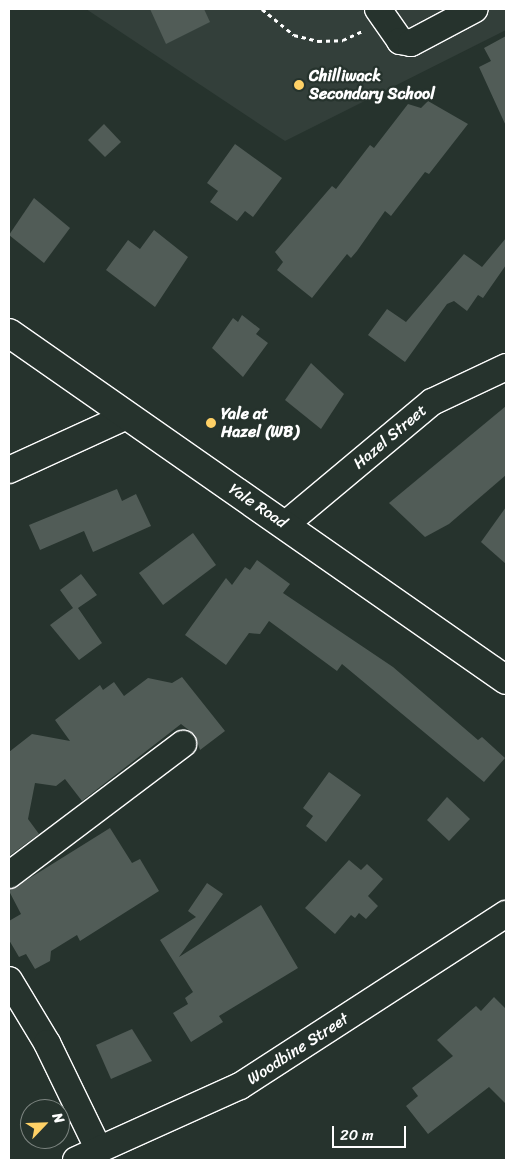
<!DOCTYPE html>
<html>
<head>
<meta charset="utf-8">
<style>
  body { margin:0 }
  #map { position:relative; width:515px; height:1169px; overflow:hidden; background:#26332d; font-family:Sriracha,sans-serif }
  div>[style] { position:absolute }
  .built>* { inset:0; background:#333f3a }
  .building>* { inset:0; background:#515c57 }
  .path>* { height:3px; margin-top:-1.5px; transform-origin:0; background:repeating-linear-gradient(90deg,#fff 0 4px,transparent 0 8px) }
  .roads { filter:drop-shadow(1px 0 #fff) drop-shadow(-1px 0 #fff) drop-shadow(0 1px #fff) drop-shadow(0 -1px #fff) }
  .minor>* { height:26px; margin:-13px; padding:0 13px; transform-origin:13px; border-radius:13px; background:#26332d }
  .major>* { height:28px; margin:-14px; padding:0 14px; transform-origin:14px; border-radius:14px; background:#26332d }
  .dots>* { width:14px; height:14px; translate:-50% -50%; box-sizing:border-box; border:2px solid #26332d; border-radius:50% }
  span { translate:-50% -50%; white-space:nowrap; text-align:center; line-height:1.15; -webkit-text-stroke:4.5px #26332d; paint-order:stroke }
  .poi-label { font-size:16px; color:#fff; font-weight:700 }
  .left { translate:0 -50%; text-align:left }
  .street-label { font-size:16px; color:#fff }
  .frame { position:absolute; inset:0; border:10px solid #fff; pointer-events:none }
  .north { position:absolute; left:20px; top:1099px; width:50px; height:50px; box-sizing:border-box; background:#26332d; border:1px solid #7d8581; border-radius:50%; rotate:66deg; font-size:14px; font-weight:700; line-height:20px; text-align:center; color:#fff }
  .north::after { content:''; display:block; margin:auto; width:18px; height:22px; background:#ffd166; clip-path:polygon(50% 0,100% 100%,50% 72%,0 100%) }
  .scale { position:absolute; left:332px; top:1126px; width:74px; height:22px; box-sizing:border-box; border:2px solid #fff; border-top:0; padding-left:6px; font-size:15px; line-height:18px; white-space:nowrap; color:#fff; -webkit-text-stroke:4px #26332d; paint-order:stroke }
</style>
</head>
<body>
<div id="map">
  <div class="built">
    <div style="clip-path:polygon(86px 9px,506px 9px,506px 30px,285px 141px)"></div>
  </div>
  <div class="building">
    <div style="clip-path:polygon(150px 9px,204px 9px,210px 22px,166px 44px)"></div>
    <div style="clip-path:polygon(506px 36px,506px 126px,479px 67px,491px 61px,484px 48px)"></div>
    <div style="clip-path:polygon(428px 101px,468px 124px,429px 174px,425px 172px,391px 216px,385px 211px,357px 251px,351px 258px,347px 254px,312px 298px,277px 270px,283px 262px,275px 252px,332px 186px,336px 189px,370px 145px,374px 148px,408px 104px,421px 108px)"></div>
    <div style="clip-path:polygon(104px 124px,121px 142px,105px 157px,88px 140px)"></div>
    <div style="clip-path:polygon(235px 144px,282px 178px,253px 217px,245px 211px,237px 221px,210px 202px,218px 191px,207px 183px)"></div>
    <div style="clip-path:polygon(34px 198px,70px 228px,44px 263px,9px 235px)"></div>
    <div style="clip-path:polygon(154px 230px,188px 257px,155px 307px,106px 270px,128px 240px,140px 249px)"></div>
    <div style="clip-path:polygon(506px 238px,506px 265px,483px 298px,478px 295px,467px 311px,454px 301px,447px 304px,405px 362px,368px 335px,387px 309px,406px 322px,464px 254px,482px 267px)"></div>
    <div style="clip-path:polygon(242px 315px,260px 329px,256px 334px,268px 343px,243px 377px,212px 348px,233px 318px,238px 322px)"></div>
    <div style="clip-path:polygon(311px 363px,344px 394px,321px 429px,285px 400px)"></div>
    <div style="clip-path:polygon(506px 406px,506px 475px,449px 524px,425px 537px,389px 503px)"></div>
    <div style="clip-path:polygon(117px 489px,122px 501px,136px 494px,151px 526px,93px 552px,84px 531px,40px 550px,29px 525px)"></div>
    <div style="clip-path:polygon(506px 507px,506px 564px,481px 542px)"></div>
    <div style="clip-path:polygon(193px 533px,216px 565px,163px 605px,139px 573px)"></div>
    <div style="clip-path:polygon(257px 560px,290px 584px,283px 593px,393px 667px,478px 740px,482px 737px,505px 758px,484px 782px,342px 664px,337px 671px,269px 621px,260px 634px,249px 633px,226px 665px,185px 635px,226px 578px,232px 585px,245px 567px,250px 570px)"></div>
    <div style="clip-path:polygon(81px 574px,97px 595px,78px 608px,102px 643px,79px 660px,50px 625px,73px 608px,60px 590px)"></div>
    <div style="clip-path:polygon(182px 677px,225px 731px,200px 750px,195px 735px,181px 724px,82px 801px,65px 779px,56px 786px,35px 783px,28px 819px,39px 834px,9px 856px,9px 752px,32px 734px,70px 741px,55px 720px,100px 685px,103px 690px,114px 682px,124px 696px,148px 678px,172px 683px)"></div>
    <div style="clip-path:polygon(329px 772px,361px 795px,326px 842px,306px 826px,313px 816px,303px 808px)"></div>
    <div style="clip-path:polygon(447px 797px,470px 819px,449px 841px,427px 820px)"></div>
    <div style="clip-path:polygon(110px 828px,132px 863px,140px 859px,159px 891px,80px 941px,77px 935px,51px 951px,50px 961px,35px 969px,26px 954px,19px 957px,9px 940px,9px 921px,21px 914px,9px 891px)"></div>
    <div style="clip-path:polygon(349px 860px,361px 870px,367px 864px,383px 879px,368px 896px,378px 906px,366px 919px,359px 913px,355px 918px,351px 915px,335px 934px,305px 908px)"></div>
    <div style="clip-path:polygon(207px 883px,223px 894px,179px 957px,261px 905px,298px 968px,219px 1016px,223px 1022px,191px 1042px,173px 1013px,188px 1004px,185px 998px,193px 992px,160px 940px,196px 917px,188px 911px)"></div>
    <div style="clip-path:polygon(494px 997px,506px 1009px,506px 1104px,489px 1087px,428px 1134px,406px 1106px,418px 1096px,412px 1088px,453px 1056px,437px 1040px,476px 1006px,481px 1011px)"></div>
    <div style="clip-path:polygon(132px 1029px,152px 1061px,111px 1079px,96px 1045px)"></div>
  </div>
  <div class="path">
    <div style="left:262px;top:9px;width:41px;rotate:39.1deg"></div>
    <div style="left:294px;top:35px;width:25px;rotate:14deg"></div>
    <div style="left:318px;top:41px;width:25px;rotate:-2deg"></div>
    <div style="left:343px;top:40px;width:23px;rotate:-25deg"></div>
  </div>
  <div class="roads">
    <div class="minor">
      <div style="left:378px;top:9px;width:39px;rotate:55deg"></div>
      <div style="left:400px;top:41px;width:11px;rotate:10deg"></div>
      <div style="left:411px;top:43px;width:72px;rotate:-28deg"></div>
      <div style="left:9px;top:470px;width:130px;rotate:-24.6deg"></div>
      <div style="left:286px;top:524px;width:190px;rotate:-39.9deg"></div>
      <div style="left:432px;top:402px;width:82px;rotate:-25.3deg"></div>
      <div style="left:9px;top:875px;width:218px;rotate:-37deg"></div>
      <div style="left:9px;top:980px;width:74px;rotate:58.9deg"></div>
      <div style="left:47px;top:1043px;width:119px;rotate:64.1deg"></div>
      <div style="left:76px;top:1160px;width:180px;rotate:-24.3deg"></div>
      <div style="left:240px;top:1086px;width:317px;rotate:-32.9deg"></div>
    </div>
    <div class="major">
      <div style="left:9px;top:333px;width:606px;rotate:34.92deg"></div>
    </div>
  </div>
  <div class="dots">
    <div style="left:299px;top:85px;background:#ffd166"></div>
    <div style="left:211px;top:423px;background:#ffd166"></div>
  </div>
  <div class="poi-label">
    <span class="left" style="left:309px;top:85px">Chilliwack<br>Secondary School</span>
    <span class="left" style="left:221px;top:423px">Yale at<br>Hazel (WB)</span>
  </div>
  <div class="street-label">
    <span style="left:390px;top:437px;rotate:-40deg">Hazel Street</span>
    <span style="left:258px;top:506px;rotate:34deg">Yale Road</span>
    <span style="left:298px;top:1049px;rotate:-33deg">Woodbine Street</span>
  </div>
  <div class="frame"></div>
  <div class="north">N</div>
  <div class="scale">20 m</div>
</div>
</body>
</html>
